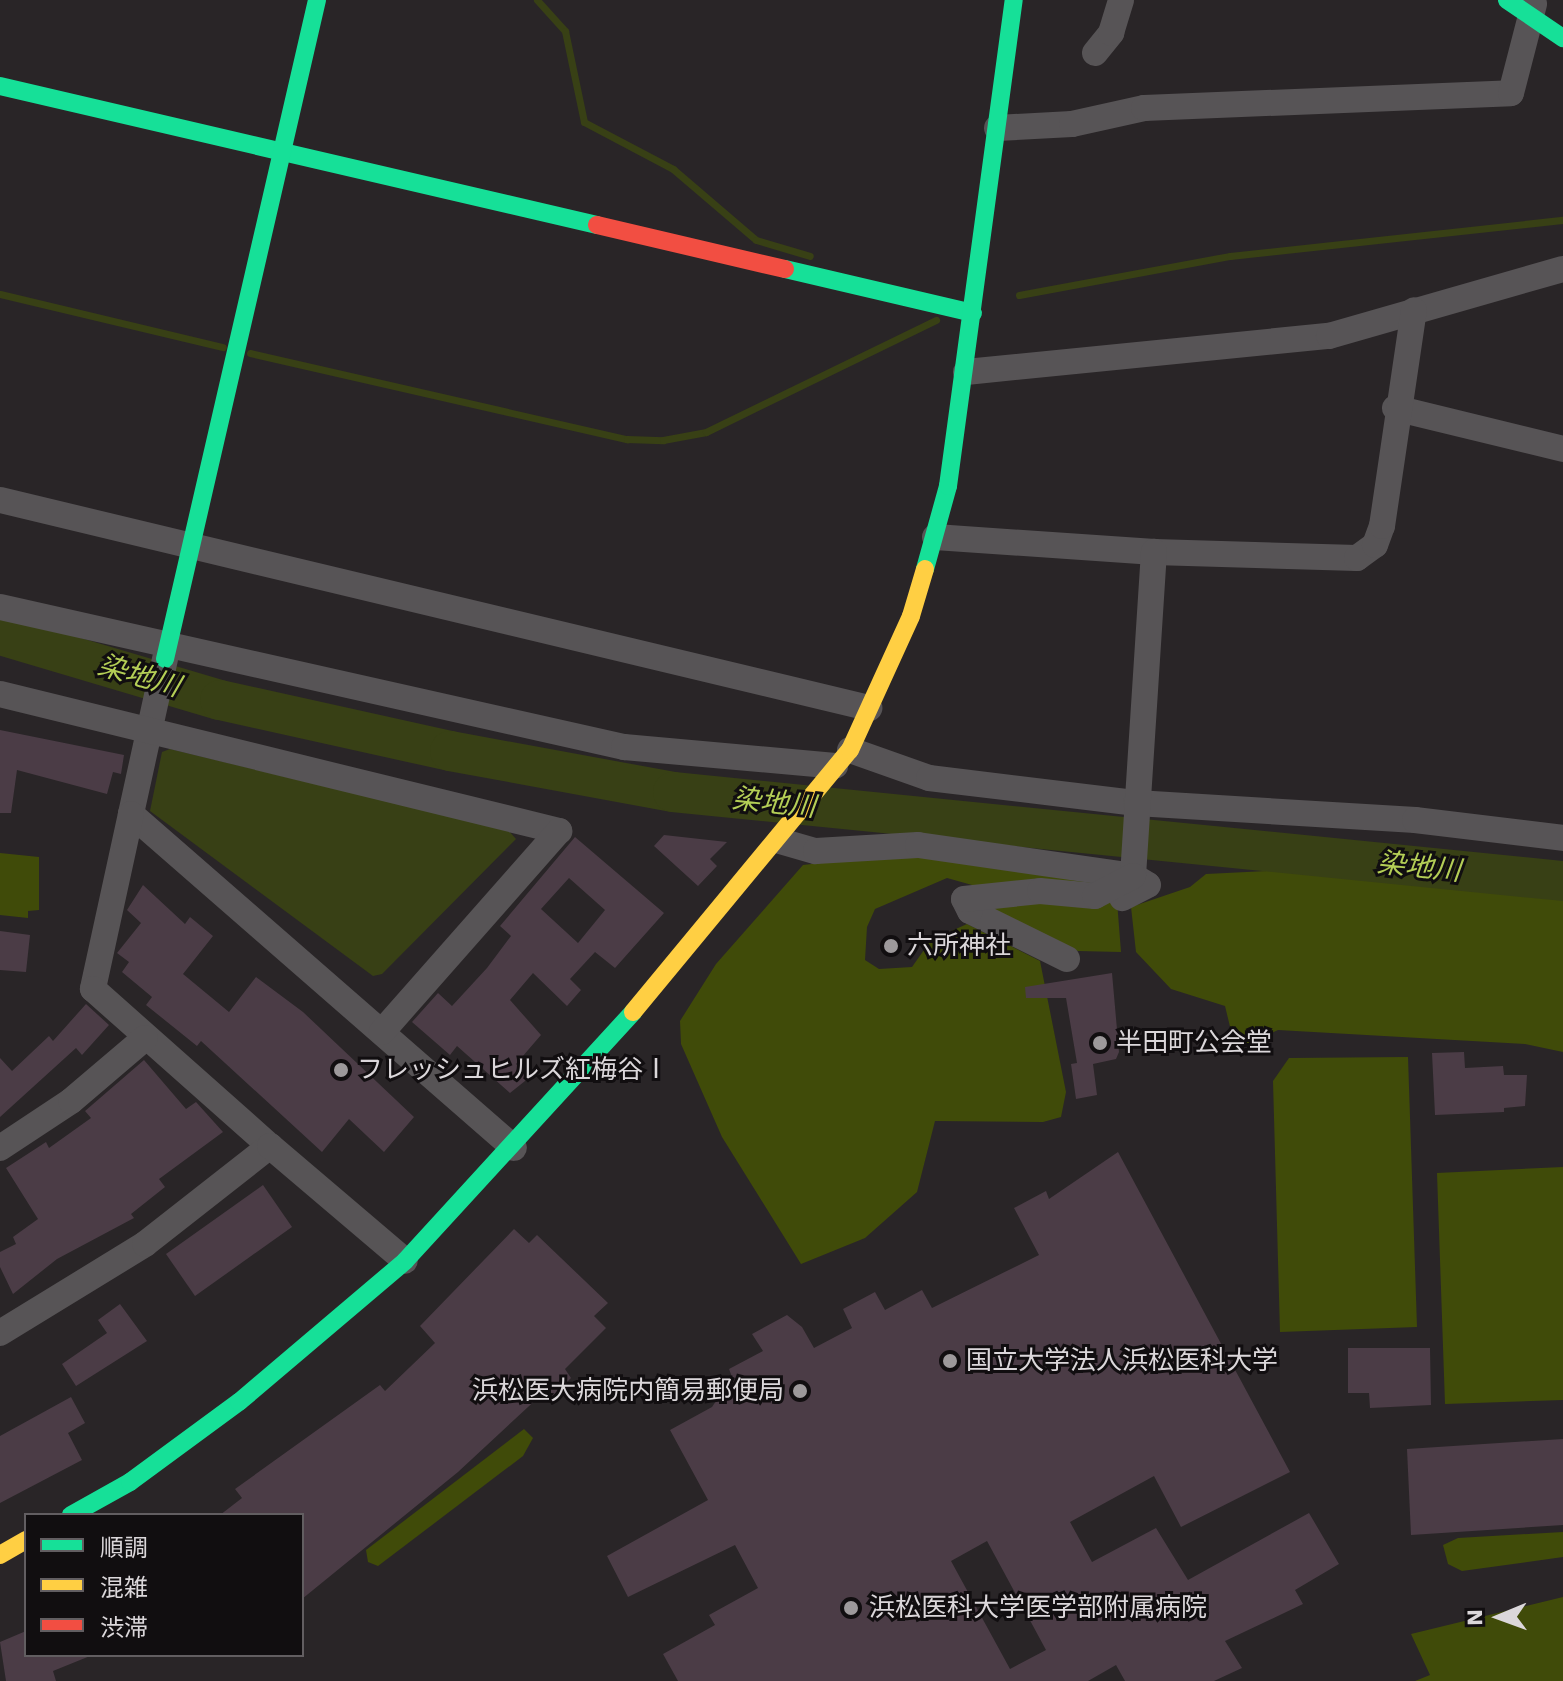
<!DOCTYPE html>
<html>
<head>
<meta charset="utf-8">
<style>
  body { margin:0 }
  #map { position:relative; width:1563px; height:1681px; overflow:hidden; background:#292527; font-family:"Work Sans","Noto Sans JP",sans-serif }
  div>[style] { position:absolute }
  .green>* { inset:0; background:#404b09 }
  .water>* { inset:0; background:#384015 }
  .stream>* { height:7px; margin:-3.5px; padding:0 3.5px; transform-origin:3.5px; border-radius:3.5px; background:#384015 }
  .river>* { height:40px; margin:-20px; padding:0 20px; transform-origin:20px; border-radius:20px; background:#384015 }
  .building>* { inset:0; background:#4b3c46 }
  .street>* { height:26px; margin:-13px; padding:0 13px; transform-origin:13px; border-radius:13px; background:#575456 }
  .fast>* { height:18px; margin:-9px; padding:0 9px; transform-origin:9px; border-radius:9px; background:#16e098 }
  .slow>* { height:18px; margin:-9px; padding:0 9px; transform-origin:9px; border-radius:9px; background:#ffcf43 }
  .jam>* { height:18px; margin:-9px; padding:0 9px; transform-origin:9px; border-radius:9px; background:#f24e42 }
  .dots>* { width:22px; height:22px; translate:-50% -50%; box-sizing:border-box; border:4px solid #110e10; border-radius:50% }
  span { translate:-50% -50%; white-space:nowrap; text-align:center; line-height:1.15; -webkit-text-stroke:6px #110e10; paint-order:stroke }
  .poi-label { font-size:26px; color:#dbd7da }
  .left { translate:0 -50%; text-align:left }
  .right { translate:-100% -50%; text-align:right }
  .water-label { font-size:28px; color:#b4ce56; font-style:italic }
  .legend { position:absolute; left:24px; top:1513px; width:280px; height:144px; box-sizing:border-box; background:#110e10; border:2px solid #625e61; margin:0; padding:10px 14px; list-style:none; font-size:24px; color:#dbd7da }
  .legend li { display:flex; align-items:center; gap:16px; height:40px }
  .legend b { width:40px; border:2px solid #625e61 }
  .north { position:absolute; left:1459px; top:1577px; width:80px; height:80px; -webkit-text-stroke:6px #110e10; paint-order:stroke; rotate:269deg; font-size:22px; font-weight:700; line-height:32px; text-align:center; color:#dbd7da }
  .north::after { content:''; display:block; margin:auto; width:28px; height:36px; background:#dbd7da; clip-path:polygon(50% 0,100% 100%,50% 72%,0 100%) }
</style>
</head>
<body>
<div id="map">
  <div class="green">
    <div style="clip-path:polygon(916px 852px,1115px 879px,1090px 890px,972px 885px,947px 878px,875px 909px,867px 927px,865px 960px,879px 969px,912px 967px,931px 940px,967px 924px,1040px 961px,1066px 1092px,1061px 1117px,1043px 1122px,935px 1121px,917px 1192px,865px 1238px,801px 1264px,722px 1137px,681px 1044px,680px 1021px,716px 964px,803px 865px)"></div>
    <div style="clip-path:polygon(0 853px,39px 857px,39px 910px,28px 911px,28px 918px,0 915px)"></div>
    <div style="clip-path:polygon(1324px 868px,1563px 891px,1563px 1052px,1525px 1044px,1278px 1030px,1249px 1044px,1233px 1039px,1225px 1006px,1171px 989px,1136px 952px,1131px 907px,1190px 887px,1206px 874px)"></div>
    <div style="clip-path:polygon(992px 899px,1117px 901px,1121px 952px,1078px 951px,1031px 936px,976px 908px)"></div>
    <div style="clip-path:polygon(1408px 1057px,1417px 1327px,1280px 1332px,1273px 1081px,1289px 1058px)"></div>
    <div style="clip-path:polygon(1563px 1167px,1563px 1400px,1445px 1404px,1437px 1173px)"></div>
    <div style="clip-path:polygon(524px 1429px,533px 1438px,523px 1456px,378px 1566px,368px 1562px,366px 1550px)"></div>
    <div style="clip-path:polygon(1563px 1532px,1563px 1557px,1462px 1571px,1448px 1564px,1443px 1545px,1458px 1538px)"></div>
    <div style="clip-path:polygon(1563px 1597px,1563px 1681px,1415px 1681px,1430px 1675px,1411px 1634px)"></div>
  </div>
  <div class="water">
    <div style="clip-path:polygon(170px 749px,508px 830px,516px 839px,382px 974px,373px 976px,150px 811px,162px 752px)"></div>
  </div>
  <div class="stream">
    <div style="left:537px;top:0;width:42px;rotate:47.9deg"></div>
    <div style="left:565px;top:31px;width:93px;rotate:78.2deg"></div>
    <div style="left:584px;top:122px;width:101px;rotate:27.8deg"></div>
    <div style="left:673px;top:169px;width:109px;rotate:40.5deg"></div>
    <div style="left:756px;top:240px;width:56px;rotate:16.5deg"></div>
    <div style="left:0;top:294px;width:229px;rotate:13.4deg"></div>
    <div style="left:1019px;top:295px;width:215px;rotate:-10.5deg"></div>
    <div style="left:1230px;top:256px;width:335px;rotate:-6.2deg"></div>
    <div style="left:250px;top:353px;width:387px;rotate:12.9deg"></div>
    <div style="left:627px;top:439px;width:36px;rotate:2deg"></div>
    <div style="left:663px;top:440px;width:44px;rotate:-10.5deg"></div>
    <div style="left:706px;top:432px;width:256px;rotate:-26deg"></div>
  </div>
  <div class="river">
    <div style="left:0;top:635px;width:229px;rotate:16.5deg"></div>
    <div style="left:220px;top:700px;width:236px;rotate:12.5deg"></div>
    <div style="left:450px;top:751px;width:227px;rotate:10.4deg"></div>
    <div style="left:673px;top:792px;width:894px;rotate:5.71deg"></div>
  </div>
  <div class="building">
    <div style="clip-path:polygon(0 730px,124px 755px,121px 774px,113px 772px,107px 794px,17px 770px,11px 813px,0 813px)"></div>
    <div style="clip-path:polygon(664px 835px,727px 842px,710px 859px,717px 866px,698px 886px,654px 846px)"></div>
    <div style="clip-path:polygon(evenodd,575px 837px,664px 913px,615px 968px,595px 952px,570px 979px,581px 990px,567px 1006px,533px 973px,510px 1000px,541px 1035px,516px 1064px,530px 1077px,510px 1093px,457px 1046px,450px 1055px,412px 1022px,438px 993px,452px 1006px,487px 968px,511px 936px,500px 926px,575px 837px,569px 878px,605px 910px,578px 943px,541px 909px,569px 878px)"></div>
    <div style="clip-path:polygon(143px 885px,185px 924px,190px 917px,213px 936px,183px 974px,229px 1012px,256px 977px,303px 1012px,414px 1117px,384px 1152px,349px 1119px,322px 1152px,201px 1041px,197px 1046px,146px 1005px,152px 997px,122px 972px,129px 962px,117px 953px,141px 923px,127px 910px)"></div>
    <div style="clip-path:polygon(0 931px,30px 935px,26px 972px,0 970px)"></div>
    <div style="clip-path:polygon(1112px 973px,1119px 1052px,1116px 1059px,1093px 1064px,1097px 1095px,1076px 1099px,1071px 1064px,1077px 1063px,1066px 998px,1026px 998px,1025px 987px)"></div>
    <div style="clip-path:polygon(86px 1004px,109px 1025px,82px 1055px,76px 1048px,0 1117px,0 1058px,12px 1071px,49px 1036px,53px 1041px)"></div>
    <div style="clip-path:polygon(1464px 1052px,1465px 1068px,1503px 1066px,1504px 1075px,1527px 1075px,1525px 1106px,1504px 1108px,1504px 1112px,1435px 1115px,1432px 1053px)"></div>
    <div style="clip-path:polygon(144px 1060px,186px 1109px,196px 1102px,223px 1132px,159px 1179px,165px 1187px,131px 1214px,134px 1218px,57px 1259px,13px 1294px,0 1267px,0 1252px,16px 1244px,13px 1237px,38px 1219px,6px 1168px,46px 1142px,49px 1148px,91px 1118px,85px 1111px)"></div>
    <div style="clip-path:polygon(evenodd,1118px 1152px,1290px 1472px,1181px 1527px,1154px 1476px,1070px 1522px,1092px 1562px,1156px 1528px,1188px 1580px,1309px 1513px,1339px 1564px,1295px 1590px,1303px 1604px,1225px 1641px,1242px 1668px,1214px 1681px,1125px 1681px,1116px 1665px,1088px 1681px,678px 1681px,663px 1654px,715px 1625px,709px 1615px,758px 1588px,735px 1545px,628px 1597px,607px 1556px,708px 1500px,670px 1430px,712px 1407px,732px 1377px,729px 1369px,763px 1351px,752px 1334px,787px 1315px,802px 1327px,814px 1348px,852px 1328px,843px 1309px,875px 1292px,885px 1310px,922px 1290px,932px 1308px,1039px 1255px,1014px 1208px,1046px 1191px,1049px 1199px,1118px 1152px,987px 1541px,1046px 1650px,1010px 1669px,951px 1561px,987px 1541px)"></div>
    <div style="clip-path:polygon(263px 1185px,292px 1227px,195px 1296px,166px 1254px)"></div>
    <div style="clip-path:polygon(514px 1229px,529px 1243px,537px 1235px,608px 1303px,594px 1316px,606px 1328px,565px 1369px,571px 1378px,547px 1402px,541px 1395px,458px 1472px,302px 1599px,302px 1515px,220px 1515px,242px 1498px,235px 1489px,380px 1385px,385px 1391px,435px 1343px,420px 1326px)"></div>
    <div style="clip-path:polygon(120px 1304px,147px 1341px,76px 1386px,62px 1364px,107px 1333px,98px 1320px)"></div>
    <div style="clip-path:polygon(1348px 1348px,1430px 1348px,1431px 1405px,1370px 1408px,1369px 1393px,1348px 1393px)"></div>
    <div style="clip-path:polygon(71px 1397px,85px 1423px,68px 1433px,82px 1460px,0 1503px,0 1436px)"></div>
    <div style="clip-path:polygon(1563px 1439px,1563px 1525px,1411px 1535px,1407px 1449px)"></div>
    <div style="clip-path:polygon(26px 1631px,26px 1655px,90px 1656px,53px 1671px,56px 1681px,6px 1681px,0 1642px)"></div>
  </div>
  <div class="street">
    <div style="left:1095px;top:53px;width:26px;rotate:-51deg"></div>
    <div style="left:1111px;top:33px;width:34px;rotate:-73deg"></div>
    <div style="left:997px;top:128px;width:75px;rotate:-3.1deg"></div>
    <div style="left:1072px;top:124px;width:74px;rotate:-12.5deg"></div>
    <div style="left:1144px;top:108px;width:367px;rotate:-2.3deg"></div>
    <div style="left:1511px;top:93px;width:92px;rotate:-75.5deg"></div>
    <div style="left:966px;top:372px;width:365px;rotate:-5.7deg"></div>
    <div style="left:1329px;top:336px;width:243px;rotate:-16deg"></div>
    <div style="left:1395px;top:408px;width:173px;rotate:13.7deg"></div>
    <div style="left:0;top:500px;width:894px;rotate:13.46deg"></div>
    <div style="left:935px;top:537px;width:220px;rotate:3.9deg"></div>
    <div style="left:1154px;top:552px;width:203px;rotate:1.7deg"></div>
    <div style="left:1357px;top:558px;width:22px;rotate:-36deg"></div>
    <div style="left:1375px;top:545px;width:20px;rotate:-70deg"></div>
    <div style="left:1382px;top:526px;width:218px;rotate:-81.6deg"></div>
    <div style="left:0;top:607px;width:640px;rotate:12.65deg"></div>
    <div style="left:624px;top:747px;width:212px;rotate:5.1deg"></div>
    <div style="left:165px;top:659px;width:159px;rotate:102.4deg"></div>
    <div style="left:131px;top:814px;width:508px;rotate:41.09deg"></div>
    <div style="left:0;top:694px;width:576px;rotate:13.77deg"></div>
    <div style="left:559px;top:831px;width:268px;rotate:131.4deg"></div>
    <div style="left:850px;top:750px;width:84px;rotate:19.5deg"></div>
    <div style="left:929px;top:778px;width:209px;rotate:6.9deg"></div>
    <div style="left:1136px;top:803px;width:280px;rotate:3.5deg"></div>
    <div style="left:1415px;top:820px;width:149px;rotate:6.9deg"></div>
    <div style="left:131px;top:814px;width:179px;rotate:102.3deg"></div>
    <div style="left:93px;top:989px;width:237px;rotate:41.6deg"></div>
    <div style="left:780px;top:841px;width:37px;rotate:16deg"></div>
    <div style="left:816px;top:851px;width:102px;rotate:-3.4deg"></div>
    <div style="left:918px;top:845px;width:217px;rotate:8.2deg"></div>
    <div style="left:1133px;top:876px;width:17px;rotate:31deg"></div>
    <div style="left:1148px;top:885px;width:29px;rotate:153deg"></div>
    <div style="left:1133px;top:876px;width:325px;rotate:-86.3deg"></div>
    <div style="left:1067px;top:959px;width:108px;rotate:-153.7deg"></div>
    <div style="left:970px;top:911px;width:13px;rotate:-117deg"></div>
    <div style="left:964px;top:899px;width:76px;rotate:-6deg"></div>
    <div style="left:1040px;top:891px;width:55px;rotate:5.2deg"></div>
    <div style="left:1095px;top:896px;width:43px;rotate:-27.8deg"></div>
    <div style="left:0;top:1148px;width:85px;rotate:-33.5deg"></div>
    <div style="left:71px;top:1101px;width:97px;rotate:-40.4deg"></div>
    <div style="left:0;top:1333px;width:170px;rotate:-31.5deg"></div>
    <div style="left:145px;top:1244px;width:159px;rotate:-38.1deg"></div>
    <div style="left:270px;top:1146px;width:177px;rotate:40.4deg"></div>
  </div>
  <div class="fast">
    <div style="left:1507px;top:0;width:68px;rotate:34.2deg"></div>
    <div style="left:0;top:86px;width:613px;rotate:13.11deg"></div>
    <div style="left:785px;top:269px;width:193px;rotate:13.2deg"></div>
    <div style="left:925px;top:569px;width:86px;rotate:-74.5deg"></div>
    <div style="left:948px;top:486px;width:490px;rotate:-82.3deg"></div>
    <div style="left:165px;top:659px;width:676px;rotate:-77.01deg"></div>
    <div style="left:71px;top:1515px;width:68px;rotate:-29.2deg"></div>
    <div style="left:130px;top:1482px;width:135px;rotate:-36.3deg"></div>
    <div style="left:239px;top:1402px;width:218px;rotate:-40.3deg"></div>
    <div style="left:405px;top:1261px;width:338px;rotate:-47.5deg"></div>
  </div>
  <div class="slow">
    <div style="left:633px;top:1012px;width:340px;rotate:-50.4deg"></div>
    <div style="left:850px;top:750px;width:147px;rotate:-65.5deg"></div>
    <div style="left:911px;top:616px;width:49px;rotate:-73.4deg"></div>
    <div style="left:0;top:1555px;width:30px;rotate:-30deg"></div>
  </div>
  <div class="jam">
    <div style="left:597px;top:225px;width:193px;rotate:13.2deg"></div>
  </div>
  <div class="dots">
    <div style="left:891px;top:946px;background:#9d999b"></div>
    <div style="left:1100px;top:1043px;background:#9d999b"></div>
    <div style="left:341px;top:1070px;background:#9d999b"></div>
    <div style="left:950px;top:1361px;background:#9d999b"></div>
    <div style="left:800px;top:1391px;background:#9d999b"></div>
    <div style="left:851px;top:1608px;background:#9d999b"></div>
  </div>
  <div class="poi-label">
    <span class="left" style="left:907px;top:946px">六所神社</span>
    <span class="left" style="left:1116px;top:1043px">半田町公会堂</span>
    <span class="left" style="left:357px;top:1070px">フレッシュヒルズ紅梅谷Ⅰ</span>
    <span class="left" style="left:966px;top:1361px">国立大学法人浜松医科大学</span>
    <span class="right" style="left:784px;top:1391px">浜松医大病院内簡易郵便局</span>
    <span class="left" style="left:869px;top:1608px">浜松医科大学医学部附属病院</span>
  </div>
  <div class="water-label">
    <span style="left:139px;top:676px;rotate:16deg">染地川</span>
    <span style="left:774px;top:803px;rotate:6deg">染地川</span>
    <span style="left:1419px;top:867px;rotate:6deg">染地川</span>
  </div>
  <ul class="legend">
  <li><b style="height:10px;background:#16e098"></b>順調</li>
  <li><b style="height:10px;background:#ffcf43"></b>混雑</li>
  <li><b style="height:10px;background:#f24e42"></b>渋滞</li>
  </ul>
  <div class="north">N</div>
</div>
</body>
</html>
